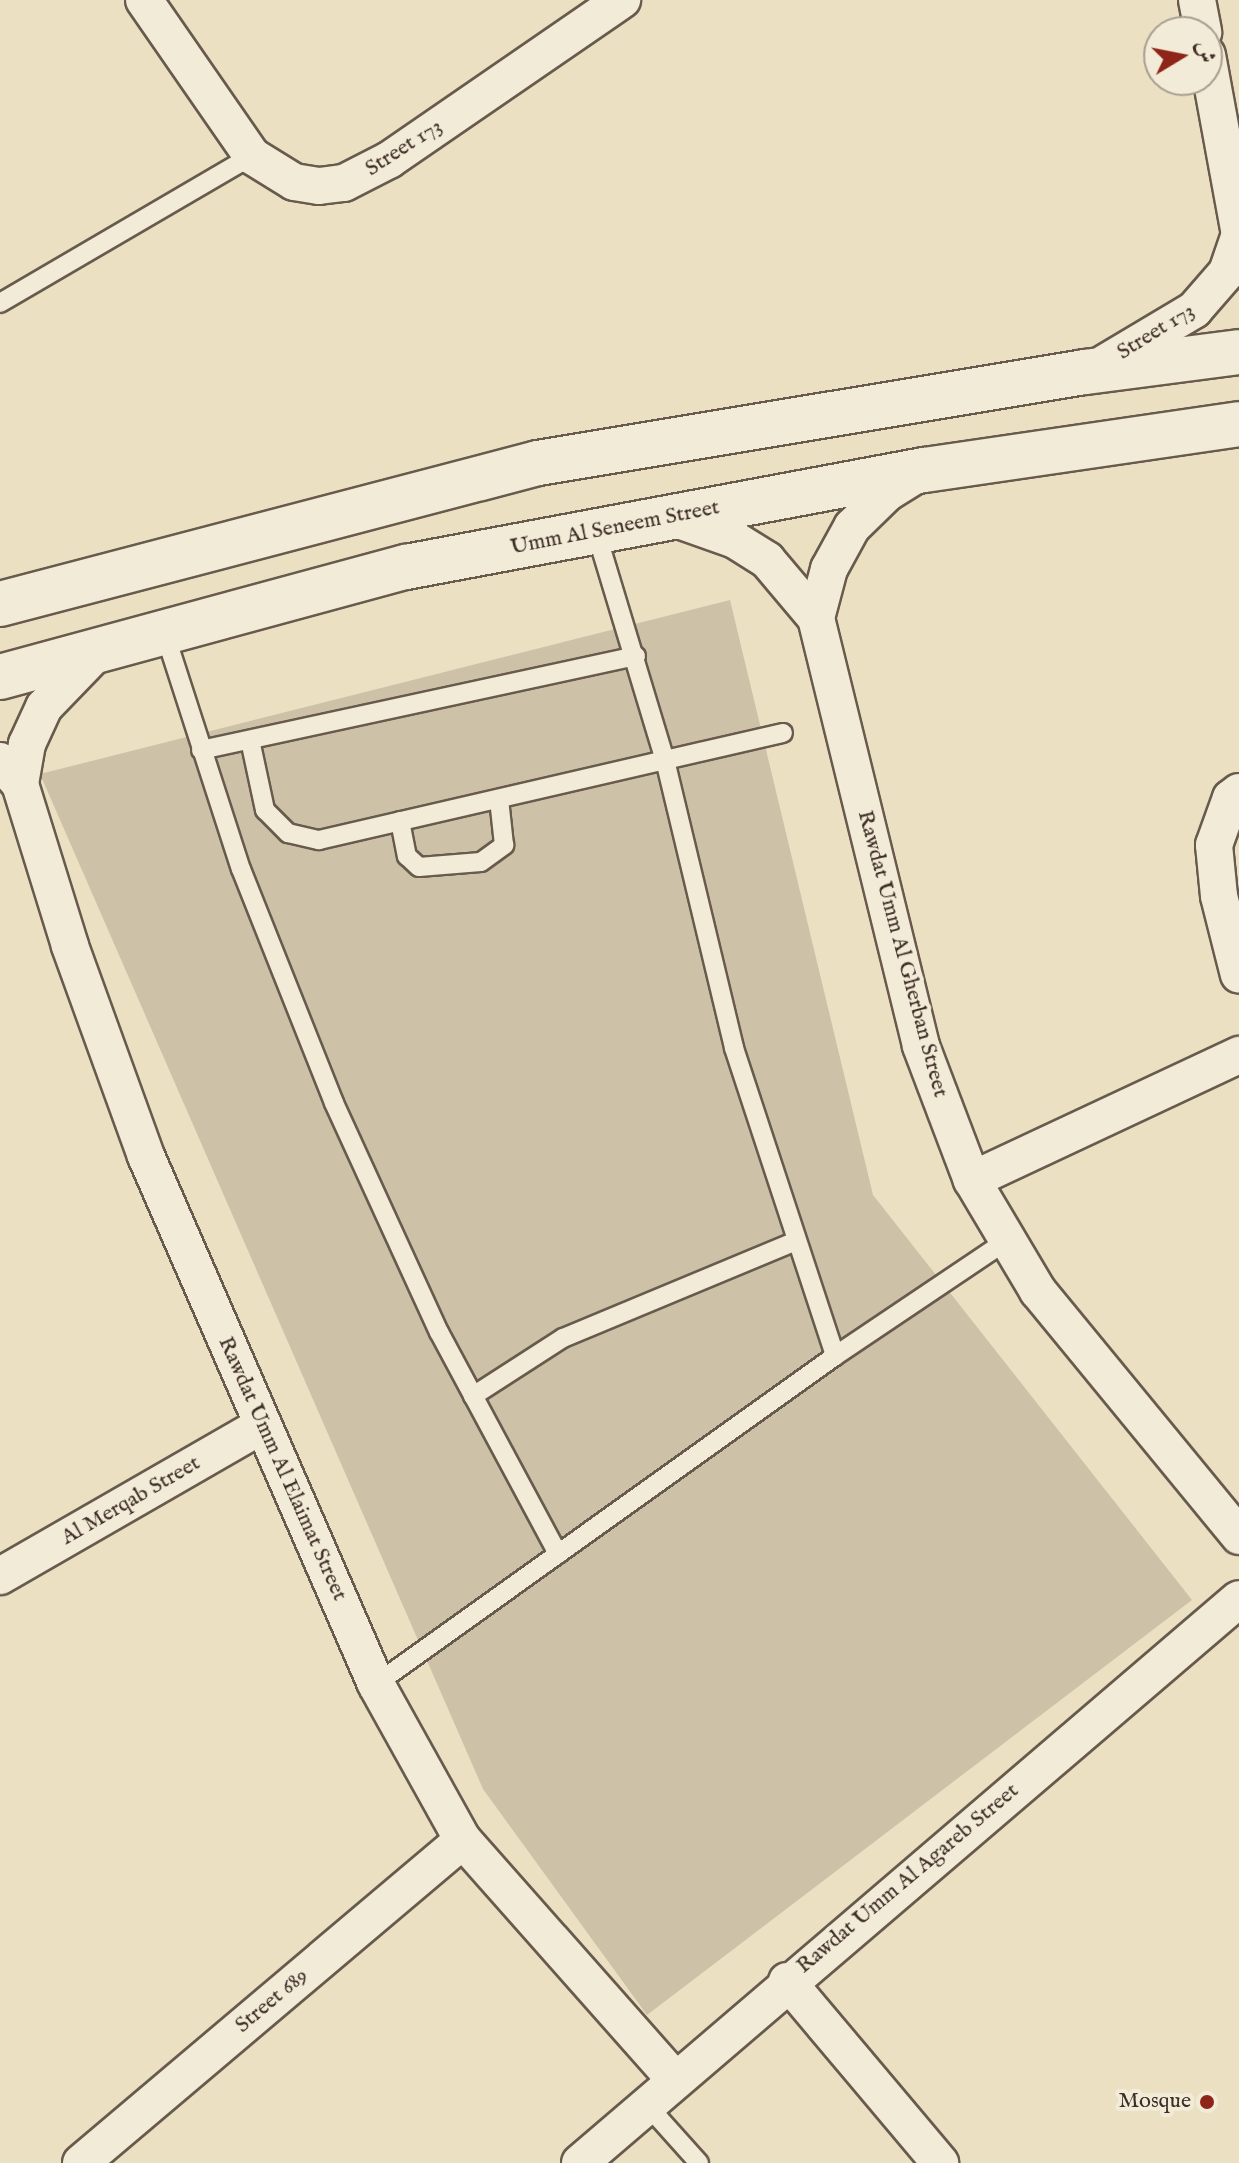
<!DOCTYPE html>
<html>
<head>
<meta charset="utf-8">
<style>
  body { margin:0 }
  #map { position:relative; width:1239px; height:2163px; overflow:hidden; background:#ebe0c1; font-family:"IM FELL English",Amiri,serif }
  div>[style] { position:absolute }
  .green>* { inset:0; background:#cdc2a7 }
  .roads { filter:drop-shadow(2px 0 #685a4d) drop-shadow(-2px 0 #685a4d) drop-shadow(0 2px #685a4d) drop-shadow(0 -2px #685a4d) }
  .lane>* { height:18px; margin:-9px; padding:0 9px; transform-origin:9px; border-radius:9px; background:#f2ebd7 }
  .street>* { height:36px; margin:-18px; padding:0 18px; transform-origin:18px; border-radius:18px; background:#f2ebd7 }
  .secondary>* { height:44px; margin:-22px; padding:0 22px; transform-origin:22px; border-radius:22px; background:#f2ebd7 }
  .dots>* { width:22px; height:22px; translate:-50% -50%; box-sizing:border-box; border:4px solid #f2ebd7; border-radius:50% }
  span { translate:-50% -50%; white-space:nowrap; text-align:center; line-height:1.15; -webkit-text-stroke:8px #f2ebd7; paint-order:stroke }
  .street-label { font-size:22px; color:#3d2d26 }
  .poi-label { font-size:22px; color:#3d2d26 }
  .right { translate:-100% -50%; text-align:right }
  .north { position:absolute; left:1143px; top:16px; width:80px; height:80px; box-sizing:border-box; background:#f2ebd7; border:2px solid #aa9f90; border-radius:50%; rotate:80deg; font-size:22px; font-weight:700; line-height:32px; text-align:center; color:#3d2d26 }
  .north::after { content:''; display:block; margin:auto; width:28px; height:36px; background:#8f2418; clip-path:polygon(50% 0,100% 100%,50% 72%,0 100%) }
</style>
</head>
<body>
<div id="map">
  <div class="green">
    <div style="clip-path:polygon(730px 600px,873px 1195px,1192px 1600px,647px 2015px,483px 1789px,40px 774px)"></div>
  </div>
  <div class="roads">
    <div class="lane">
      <div style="left:0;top:303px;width:292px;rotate:-30.3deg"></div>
      <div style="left:596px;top:532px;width:238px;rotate:73.2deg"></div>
      <div style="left:665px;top:760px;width:296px;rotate:76.5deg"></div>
      <div style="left:734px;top:1048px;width:324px;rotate:71.8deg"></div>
      <div style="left:164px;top:631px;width:250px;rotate:72.1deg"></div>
      <div style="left:241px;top:869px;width:252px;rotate:68.3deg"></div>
      <div style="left:334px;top:1103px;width:252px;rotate:65.4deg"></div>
      <div style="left:439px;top:1332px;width:252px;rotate:61.8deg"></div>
      <div style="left:250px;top:740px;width:72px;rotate:77.9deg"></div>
      <div style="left:265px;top:810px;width:33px;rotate:45deg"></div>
      <div style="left:288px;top:833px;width:32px;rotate:13deg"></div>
      <div style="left:319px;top:840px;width:476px;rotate:-13deg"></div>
      <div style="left:201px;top:750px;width:445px;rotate:-12.2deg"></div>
      <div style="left:400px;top:821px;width:36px;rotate:79deg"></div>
      <div style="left:407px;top:856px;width:16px;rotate:43deg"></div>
      <div style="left:419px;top:867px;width:62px;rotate:-4.6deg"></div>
      <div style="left:481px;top:862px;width:29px;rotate:-36deg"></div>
      <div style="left:504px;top:845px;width:46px;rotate:-96.2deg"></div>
      <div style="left:473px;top:1396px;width:107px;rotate:-32.8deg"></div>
      <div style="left:563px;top:1338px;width:250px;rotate:-22.6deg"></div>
      <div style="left:376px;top:1684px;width:564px;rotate:-35.55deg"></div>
      <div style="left:835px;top:1356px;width:206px;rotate:-33.9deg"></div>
      <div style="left:647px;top:2105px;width:78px;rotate:48.1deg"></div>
    </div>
    <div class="street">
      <div style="left:144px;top:0;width:190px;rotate:55.3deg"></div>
      <div style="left:252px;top:156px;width:49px;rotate:31.8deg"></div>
      <div style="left:294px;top:182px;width:25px;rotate:9deg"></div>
      <div style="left:319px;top:186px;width:25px;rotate:-7deg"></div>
      <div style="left:344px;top:183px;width:51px;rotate:-27.1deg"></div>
      <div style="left:389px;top:160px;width:283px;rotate:-34.5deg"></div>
      <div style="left:1197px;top:0;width:33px;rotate:79deg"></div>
      <div style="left:1207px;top:55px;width:178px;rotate:79.6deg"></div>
      <div style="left:1105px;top:363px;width:104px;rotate:-30.8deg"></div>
      <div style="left:1194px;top:310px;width:50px;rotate:-49deg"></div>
      <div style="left:1227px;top:272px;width:36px;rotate:-71deg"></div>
      <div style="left:673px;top:518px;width:66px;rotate:19.5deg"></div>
      <div style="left:735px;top:540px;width:38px;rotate:32deg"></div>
      <div style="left:767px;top:560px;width:76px;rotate:49.8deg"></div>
      <div style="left:816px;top:618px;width:441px;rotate:76.2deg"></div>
      <div style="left:921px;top:1046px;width:143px;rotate:69.2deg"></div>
      <div style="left:972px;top:1180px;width:129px;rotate:59.3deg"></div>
      <div style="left:1038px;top:1291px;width:317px;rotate:50.6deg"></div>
      <div style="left:816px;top:618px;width:51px;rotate:-75.1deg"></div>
      <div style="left:829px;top:569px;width:48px;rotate:-61.3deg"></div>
      <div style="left:852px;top:527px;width:49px;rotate:-44.2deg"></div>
      <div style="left:887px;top:493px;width:36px;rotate:-32deg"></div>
      <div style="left:0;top:761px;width:30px;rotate:49deg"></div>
      <div style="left:20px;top:784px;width:170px;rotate:72.8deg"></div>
      <div style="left:70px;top:946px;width:223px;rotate:70.1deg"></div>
      <div style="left:146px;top:1156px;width:576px;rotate:66.46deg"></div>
      <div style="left:376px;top:1684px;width:179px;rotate:60.9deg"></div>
      <div style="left:463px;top:1840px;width:320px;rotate:48.5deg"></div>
      <div style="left:20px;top:784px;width:41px;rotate:-80.1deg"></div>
      <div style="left:27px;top:744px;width:41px;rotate:-65.3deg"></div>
      <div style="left:44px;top:707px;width:81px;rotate:-46deg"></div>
      <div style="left:1239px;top:792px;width:10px;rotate:143deg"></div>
      <div style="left:1231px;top:798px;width:50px;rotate:109.9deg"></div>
      <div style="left:1214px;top:845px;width:51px;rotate:84.4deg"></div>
      <div style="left:1219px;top:896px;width:81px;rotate:75.8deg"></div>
      <div style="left:972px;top:1180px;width:295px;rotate:-25.1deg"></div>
      <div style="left:0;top:1576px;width:303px;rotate:-29.9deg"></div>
      <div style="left:787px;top:1981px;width:238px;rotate:49.9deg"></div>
      <div style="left:81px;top:2163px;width:500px;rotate:-40.22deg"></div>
      <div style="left:580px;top:2163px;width:867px;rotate:-40.56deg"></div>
    </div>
    <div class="secondary">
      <div style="left:0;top:604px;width:556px;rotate:-14.69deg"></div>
      <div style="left:538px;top:463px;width:555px;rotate:-9.45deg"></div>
      <div style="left:1085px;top:372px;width:155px;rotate:-7.4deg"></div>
      <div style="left:0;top:677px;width:421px;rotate:-15.2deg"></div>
      <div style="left:406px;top:567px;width:527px;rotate:-10.61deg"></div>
      <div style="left:924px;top:470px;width:318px;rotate:-8.3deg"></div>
    </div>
  </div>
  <div class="dots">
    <div style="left:1207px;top:2102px;background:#8f2418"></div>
  </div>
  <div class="street-label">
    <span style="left:404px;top:148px;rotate:-33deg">Street 173</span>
    <span style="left:1156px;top:332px;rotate:-32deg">Street 173</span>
    <span style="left:615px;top:528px;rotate:-11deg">Umm Al Seneem Street</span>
    <span style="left:902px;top:954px;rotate:75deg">Rawdat Umm Al Gherban Street</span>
    <span style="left:282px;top:1469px;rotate:66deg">Rawdat Umm Al Elaimat Street</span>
    <span style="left:131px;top:1501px;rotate:-30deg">Al Merqab Street</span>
    <span style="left:908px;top:1879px;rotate:-40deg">Rawdat Umm Al Agareb Street</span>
    <span style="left:272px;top:2001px;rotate:-40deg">Street 689</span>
  </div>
  <div class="poi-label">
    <span class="right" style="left:1191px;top:2102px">Mosque</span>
  </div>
  <div class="north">ش</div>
</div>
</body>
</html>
